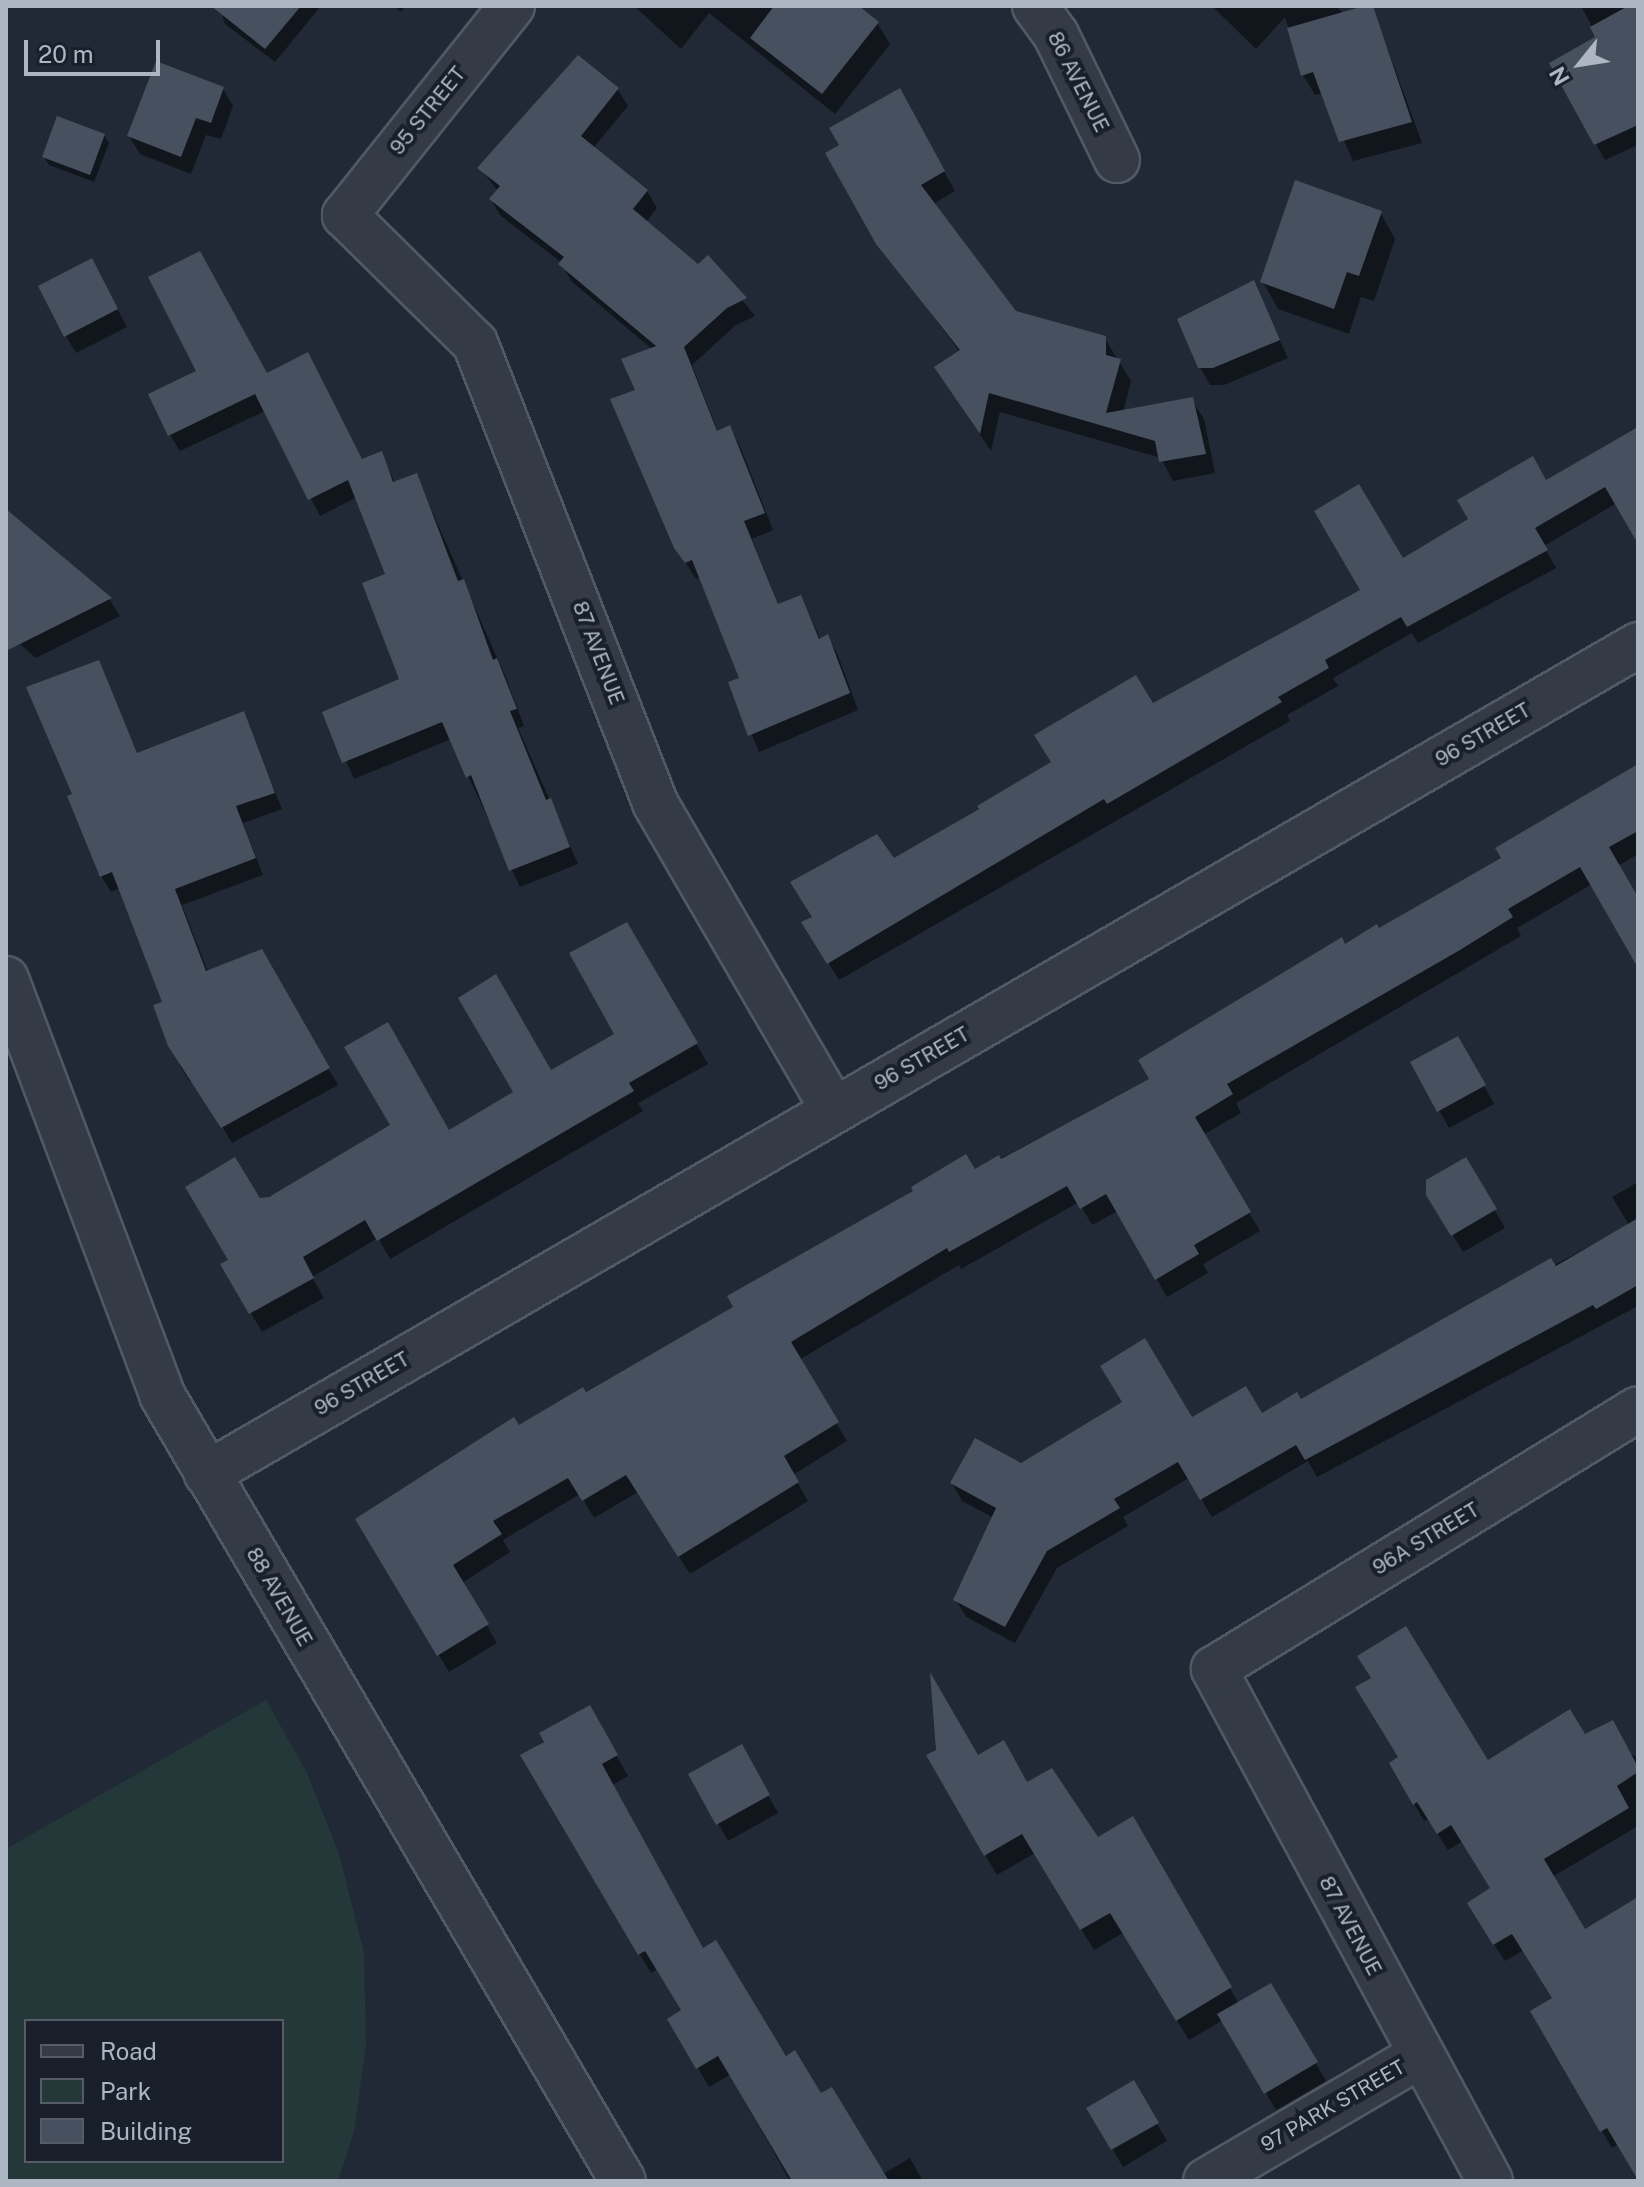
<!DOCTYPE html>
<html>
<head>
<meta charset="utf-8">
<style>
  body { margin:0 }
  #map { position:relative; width:1644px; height:2187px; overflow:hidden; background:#202935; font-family:"Public Sans",sans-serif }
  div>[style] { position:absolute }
  .green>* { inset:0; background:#253839 }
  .shadow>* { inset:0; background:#0007 }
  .building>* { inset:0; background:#47505f }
  .roads { filter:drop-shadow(2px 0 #515964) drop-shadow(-2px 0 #515964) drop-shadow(0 2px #515964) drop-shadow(0 -2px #515964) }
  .minor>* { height:44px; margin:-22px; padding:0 22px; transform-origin:22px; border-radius:22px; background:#343b46 }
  span { translate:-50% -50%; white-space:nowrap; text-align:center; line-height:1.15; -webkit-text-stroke:8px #19202b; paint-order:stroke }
  .street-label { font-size:20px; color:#aeb6c3 }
  .frame { position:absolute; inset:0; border:8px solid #aeb6c3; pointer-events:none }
  .legend { position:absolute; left:24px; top:2019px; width:260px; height:144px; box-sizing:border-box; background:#19202b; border:2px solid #555c68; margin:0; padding:10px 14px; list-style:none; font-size:24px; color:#aeb6c3 }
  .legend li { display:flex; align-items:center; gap:16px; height:40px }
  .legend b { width:40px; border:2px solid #555c68 }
  .north { position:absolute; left:1540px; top:24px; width:80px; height:80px; -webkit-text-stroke:6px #19202b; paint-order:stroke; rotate:240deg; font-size:22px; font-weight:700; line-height:32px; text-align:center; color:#aeb6c3 }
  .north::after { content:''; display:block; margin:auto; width:28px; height:36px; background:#aeb6c3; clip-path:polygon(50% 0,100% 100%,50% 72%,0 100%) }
  .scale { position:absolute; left:24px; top:40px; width:136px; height:36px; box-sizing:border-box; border:4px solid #aeb6c3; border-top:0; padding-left:10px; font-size:24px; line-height:28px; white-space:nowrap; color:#aeb6c3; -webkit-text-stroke:6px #19202b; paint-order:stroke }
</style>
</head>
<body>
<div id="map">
  <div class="green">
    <div style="clip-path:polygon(evenodd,266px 1700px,307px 1773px,339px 1854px,364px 1952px,366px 2044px,354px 2132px,338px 2181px,6px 2181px,6px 1849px,266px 1700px,26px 2021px,282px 2021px,282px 2161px,26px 2161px,26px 2021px)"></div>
  </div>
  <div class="shadow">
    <div style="clip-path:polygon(219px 6px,321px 6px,275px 62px,225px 24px)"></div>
    <div style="clip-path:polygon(394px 6px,405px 6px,401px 12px)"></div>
    <div style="clip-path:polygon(634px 6px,855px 6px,877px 23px,890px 44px,835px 114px,709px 13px,681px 49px)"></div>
    <div style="clip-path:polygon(1212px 6px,1336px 6px,1344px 14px,1372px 6px,1422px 143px,1353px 161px,1323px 93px,1315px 95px,1303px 75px,1285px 17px,1256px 49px)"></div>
    <div style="clip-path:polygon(1581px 6px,1638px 6px,1638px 145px,1605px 160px,1596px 144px,1598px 38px)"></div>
    <div style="clip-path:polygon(578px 57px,618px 90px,628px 106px,593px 148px,647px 191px,657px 208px,646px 222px,698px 266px,708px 257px,755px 316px,736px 325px,692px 365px,718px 432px,730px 428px,739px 444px,773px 530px,752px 539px,779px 606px,801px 598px,821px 640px,827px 637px,837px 653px,858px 710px,759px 752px,730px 683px,742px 679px,701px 577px,696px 579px,676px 547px,637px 391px,652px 349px,571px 281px,562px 263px,501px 216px,491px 200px,498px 191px,480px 168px)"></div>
    <div style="clip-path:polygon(223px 89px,233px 106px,221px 139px,206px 135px,191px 174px,140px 154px,129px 136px)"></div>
    <div style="clip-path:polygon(899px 91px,955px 191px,933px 204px,1015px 313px,1104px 337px,1131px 381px,1123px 412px,1192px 400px,1204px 419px,1215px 473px,1173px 481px,1161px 458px,1000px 412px,991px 451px,948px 387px,960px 352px,878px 243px,842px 146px)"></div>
    <div style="clip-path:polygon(104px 135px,109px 143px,94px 182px,49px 165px,44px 157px)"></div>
    <div style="clip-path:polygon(1380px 212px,1395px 239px,1374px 301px,1361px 297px,1349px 334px,1278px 309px,1263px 282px)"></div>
    <div style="clip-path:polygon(101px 278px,127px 327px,76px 353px,66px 336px)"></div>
    <div style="clip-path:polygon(1253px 283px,1288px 358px,1224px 385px,1210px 385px,1200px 367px)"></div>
    <div style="clip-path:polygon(266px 375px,362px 461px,381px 453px,395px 483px,416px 475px,506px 678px,524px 726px,518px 728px,578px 864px,520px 887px,451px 739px,354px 779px,325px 713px,402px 680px,387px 575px,357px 497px,320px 516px,265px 411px,180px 451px,170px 435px)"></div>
    <div style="clip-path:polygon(1638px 429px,1638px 517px,1617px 503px,1544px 546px,1556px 568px,1418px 643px,1412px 633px,1333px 678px,1338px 686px,1287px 715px,1290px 721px,839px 980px,814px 940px,893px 860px,1152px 705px,1363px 591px,1402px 560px)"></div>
    <div style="clip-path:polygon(14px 519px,110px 600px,120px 616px,36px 658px,6px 632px,6px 529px)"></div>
    <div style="clip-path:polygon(98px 662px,138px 755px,243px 714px,282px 809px,243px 823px,263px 875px,182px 905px,208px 972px,261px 952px,338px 1085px,232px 1143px,195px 1080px,190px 1082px,180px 1066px,155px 1006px,164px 1003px,120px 888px,111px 892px,101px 876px,75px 795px)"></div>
    <div style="clip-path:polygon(1638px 766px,1638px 854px,1618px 866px,1638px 901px,1638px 964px,1592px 884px,1517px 928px,1521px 936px,1236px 1103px,1241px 1113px,1203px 1135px,1260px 1231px,1203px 1264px,1208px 1273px,1167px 1297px,1118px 1211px,1092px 1225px,1079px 1202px,961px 1269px,959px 1265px,799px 1360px,847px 1441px,793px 1475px,808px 1501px,690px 1574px,638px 1492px,594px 1518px,580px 1494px,503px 1540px,510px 1552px,462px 1583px,497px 1643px,449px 1672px,358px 1520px,974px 1172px,1151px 1080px,1345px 947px,1504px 859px)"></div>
    <div style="clip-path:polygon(626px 924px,708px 1064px,638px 1103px,643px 1111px,390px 1259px,378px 1238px,312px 1277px,324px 1298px,262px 1332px,223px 1265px,230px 1261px,259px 1200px,448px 1133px,617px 1035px)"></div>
    <div style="clip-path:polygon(1458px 1039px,1494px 1104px,1449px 1128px,1413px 1063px)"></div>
    <div style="clip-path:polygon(1465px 1159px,1505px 1228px,1463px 1252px,1432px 1200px)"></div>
    <div style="clip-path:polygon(1638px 1182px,1638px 1306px,1317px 1477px,1308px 1461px,1212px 1517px,1189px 1478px,1123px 1517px,1128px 1526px,1057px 1568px,1015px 1643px,966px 1617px,956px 1600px,994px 1518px,962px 1501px,952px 1483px,1192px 1420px,1261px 1415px,1300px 1401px,1629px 1225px,1612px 1197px)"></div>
    <div style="clip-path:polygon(589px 1708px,628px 1776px,612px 1785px,702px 1951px,883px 2174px,910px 2158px,923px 2181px,790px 2181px,730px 2075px,709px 2087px,670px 2020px,683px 2011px,658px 1969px,651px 1973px,523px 1756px)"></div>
    <div style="clip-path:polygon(1584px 1737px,1638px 1757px,1638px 1826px,1552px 1877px,1584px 1932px,1638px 1899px,1638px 2177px,1618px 2144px,1612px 2148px,1533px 2012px,1554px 1999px,1524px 1950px,1505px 1961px,1479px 1921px,1492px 1889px,1463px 1841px,1448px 1850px,1428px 1819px,1424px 1821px,1391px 1764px,1488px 1763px)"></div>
    <div style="clip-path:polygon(741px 1747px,778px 1813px,728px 1841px,691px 1775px)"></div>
    <div style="clip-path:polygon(928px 1756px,977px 1758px,1026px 1784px,1097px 1840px,1132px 1819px,1239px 2004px,1270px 1985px,1326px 2081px,1276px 2110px,1223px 2020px,1189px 2040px,1123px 1933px,1094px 1950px,1035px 1853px,997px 1875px)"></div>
    <div style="clip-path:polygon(1133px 2083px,1167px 2141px,1123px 2167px,1089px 2109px)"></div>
  </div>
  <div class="building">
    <div style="clip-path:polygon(211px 6px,301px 6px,265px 49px)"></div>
    <div style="clip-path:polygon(774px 6px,859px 6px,879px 22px,822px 94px,750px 38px)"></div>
    <div style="clip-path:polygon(1364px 6px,1373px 6px,1412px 122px,1339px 142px,1313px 72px,1301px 76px,1287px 28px)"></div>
    <div style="clip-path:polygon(1628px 6px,1638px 6px,1638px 125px,1594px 145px,1549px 63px,1595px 37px,1590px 27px)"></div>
    <div style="clip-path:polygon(578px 55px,619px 88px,581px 136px,648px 190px,633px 209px,698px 264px,708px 255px,747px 298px,727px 308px,684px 347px,717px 431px,730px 425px,765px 513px,744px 521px,778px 604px,801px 595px,819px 639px,828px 634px,850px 693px,748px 736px,728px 682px,739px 678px,692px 560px,685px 563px,674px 548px,610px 399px,635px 390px,621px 359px,656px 346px,558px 264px,564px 257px,489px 199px,500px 186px,477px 168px)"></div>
    <div style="clip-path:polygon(156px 61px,224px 87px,211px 123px,196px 118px,181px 157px,127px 136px)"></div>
    <div style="clip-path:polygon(900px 88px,945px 171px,921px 185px,1016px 311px,1106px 336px,1106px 355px,1121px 359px,1106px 413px,1193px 397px,1206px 454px,1159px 462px,1155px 441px,989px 393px,980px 434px,934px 367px,960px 350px,876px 244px,825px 153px,839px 145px,829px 128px)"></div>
    <div style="clip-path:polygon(57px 116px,105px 134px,90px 175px,42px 157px)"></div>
    <div style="clip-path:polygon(1295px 180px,1382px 211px,1359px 276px,1347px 272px,1334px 309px,1260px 282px)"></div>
    <div style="clip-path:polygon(200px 251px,267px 373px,308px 352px,362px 459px,382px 451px,393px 482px,417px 473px,458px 581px,464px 579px,493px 660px,497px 658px,517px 709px,510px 711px,546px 800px,551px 798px,570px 847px,509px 871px,471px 775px,466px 778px,442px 722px,342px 763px,322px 712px,399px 679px,362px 583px,385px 574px,348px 480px,308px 500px,255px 394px,168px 436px,148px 394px,196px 371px,148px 277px)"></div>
    <div style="clip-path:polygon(92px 258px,118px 309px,64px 337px,38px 286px)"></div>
    <div style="clip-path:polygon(1254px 280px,1280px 340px,1213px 368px,1198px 368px,1177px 319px)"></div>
    <div style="clip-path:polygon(1638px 427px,1638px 544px,1605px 487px,1535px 528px,1548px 550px,1407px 627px,1401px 617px,1325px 660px,1329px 668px,1278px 697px,1282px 702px,1107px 804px,1104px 799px,827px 964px,801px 922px,812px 917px,790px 882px,877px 834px,894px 858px,979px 809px,977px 806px,1051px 762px,1034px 735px,1136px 675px,1153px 703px,1360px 590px,1314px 511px,1359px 484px,1403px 558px,1468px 519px,1457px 500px,1533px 456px,1546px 480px)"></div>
    <div style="clip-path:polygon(6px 509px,112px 598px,6px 651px)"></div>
    <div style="clip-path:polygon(99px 660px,137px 753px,244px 711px,275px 793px,236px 806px,256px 858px,175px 889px,206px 971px,262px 949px,330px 1068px,221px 1128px,168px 1046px,153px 1005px,162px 1002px,112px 872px,100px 877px,67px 796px,72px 794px,26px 687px)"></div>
    <div style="clip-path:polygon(1638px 764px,1638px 831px,1609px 847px,1638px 897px,1638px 968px,1580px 867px,1508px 909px,1513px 917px,1460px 950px,1227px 1084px,1233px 1094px,1195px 1117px,1251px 1212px,1194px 1245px,1199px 1254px,1155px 1280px,1106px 1194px,1080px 1209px,1067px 1186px,949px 1252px,947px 1248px,791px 1342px,839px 1422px,784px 1456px,799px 1482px,678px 1557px,626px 1475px,582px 1501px,568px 1478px,493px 1521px,502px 1534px,453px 1565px,489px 1624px,437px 1656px,355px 1519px,514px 1417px,519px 1425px,583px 1387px,586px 1392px,733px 1307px,727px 1296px,913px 1191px,911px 1187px,966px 1154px,975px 1169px,999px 1155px,1001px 1159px,1149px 1079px,1138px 1060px,1342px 937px,1345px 944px,1377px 924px,1379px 928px,1501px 858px,1495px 848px)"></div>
    <div style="clip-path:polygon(627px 922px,698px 1043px,629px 1083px,634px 1091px,377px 1241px,365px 1220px,303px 1257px,314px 1278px,249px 1314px,220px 1264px,228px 1260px,185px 1187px,235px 1157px,260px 1198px,269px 1197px,390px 1125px,344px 1047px,388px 1022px,449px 1130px,513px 1092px,458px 998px,496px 974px,551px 1070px,614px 1034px,569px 953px)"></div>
    <div style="clip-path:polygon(1458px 1036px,1486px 1085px,1437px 1112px,1410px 1062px)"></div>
    <div style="clip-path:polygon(1466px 1157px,1497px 1209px,1451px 1236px,1426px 1195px,1426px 1180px)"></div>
    <div style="clip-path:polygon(1638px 1218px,1638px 1285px,1596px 1309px,1593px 1305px,1305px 1460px,1296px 1445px,1200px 1500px,1178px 1462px,1114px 1499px,1120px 1508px,1047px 1551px,1005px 1627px,953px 1600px,996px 1508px,950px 1483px,975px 1438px,1021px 1463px,1122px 1402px,1100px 1366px,1145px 1338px,1192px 1417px,1246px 1386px,1262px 1413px,1297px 1392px,1301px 1399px,1551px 1258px,1556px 1266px)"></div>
    <div style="clip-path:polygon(1406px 1626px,1488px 1760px,1570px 1709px,1585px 1734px,1613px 1720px,1638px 1767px,1638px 1772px,1617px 1786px,1629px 1808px,1544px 1859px,1585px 1929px,1638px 1897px,1638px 2180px,1607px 2128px,1600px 2132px,1530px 2011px,1552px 1998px,1512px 1934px,1493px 1945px,1467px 1903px,1490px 1888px,1451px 1825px,1437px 1834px,1417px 1802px,1413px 1805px,1389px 1763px,1398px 1757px,1355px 1687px,1371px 1678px,1357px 1656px)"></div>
    <div style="clip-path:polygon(930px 1672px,978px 1755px,1004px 1740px,1027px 1782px,1052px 1768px,1098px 1837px,1133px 1816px,1232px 1987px,1176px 2021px,1110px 1913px,1080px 1930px,1022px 1834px,984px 1856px,926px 1755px,936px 1750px)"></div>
    <div style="clip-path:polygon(590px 1705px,618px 1755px,602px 1764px,703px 1948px,716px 1940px,786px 2056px,795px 2050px,821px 2093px,832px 2087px,889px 2181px,792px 2181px,718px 2056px,696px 2069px,667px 2019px,681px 2010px,645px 1951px,638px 1955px,520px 1755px,544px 1742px,539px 1733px)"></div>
    <div style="clip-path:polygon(742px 1744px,770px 1795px,716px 1825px,688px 1774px)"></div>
    <div style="clip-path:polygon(1271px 1983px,1318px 2062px,1264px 2094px,1217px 2014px)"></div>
    <div style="clip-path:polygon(1134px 2080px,1159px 2123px,1111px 2150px,1086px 2108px)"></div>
  </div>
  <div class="roads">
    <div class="minor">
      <div style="left:512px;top:6px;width:268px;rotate:128.6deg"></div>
      <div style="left:345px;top:215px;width:182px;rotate:44.6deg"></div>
      <div style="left:475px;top:343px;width:494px;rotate:68.6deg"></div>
      <div style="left:655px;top:803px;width:355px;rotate:59.8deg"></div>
      <div style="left:1035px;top:6px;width:36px;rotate:54deg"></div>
      <div style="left:1056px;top:35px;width:139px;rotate:64deg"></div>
      <div style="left:6px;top:979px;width:444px;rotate:69.4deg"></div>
      <div style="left:162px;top:1395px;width:911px;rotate:59.61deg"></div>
      <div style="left:207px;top:1474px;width:1654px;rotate:-30.08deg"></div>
      <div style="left:1206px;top:2181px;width:247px;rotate:-30.4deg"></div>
      <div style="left:1490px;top:2181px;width:582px;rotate:-118.33deg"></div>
      <div style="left:1214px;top:1669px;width:497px;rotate:-31.5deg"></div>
    </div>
  </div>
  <div class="street-label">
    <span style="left:1078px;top:82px;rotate:63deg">86 AVENUE</span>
    <span style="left:428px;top:111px;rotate:-51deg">95 STREET</span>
    <span style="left:598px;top:653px;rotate:69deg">87 AVENUE</span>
    <span style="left:1483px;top:735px;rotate:-30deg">96 STREET</span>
    <span style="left:922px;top:1059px;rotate:-30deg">96 STREET</span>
    <span style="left:362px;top:1384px;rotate:-30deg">96 STREET</span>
    <span style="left:1426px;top:1539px;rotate:-31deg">96A STREET</span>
    <span style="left:279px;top:1597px;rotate:60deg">88 AVENUE</span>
    <span style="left:1350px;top:1926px;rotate:62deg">87 AVENUE</span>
    <span style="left:1333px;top:2106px;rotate:-30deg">97 PARK STREET</span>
  </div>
  <div class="frame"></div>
  <ul class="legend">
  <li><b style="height:10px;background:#343b46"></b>Road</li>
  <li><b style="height:22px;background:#253839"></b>Park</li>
  <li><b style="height:22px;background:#47505f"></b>Building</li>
  </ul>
  <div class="north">N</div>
  <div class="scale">20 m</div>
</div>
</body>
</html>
